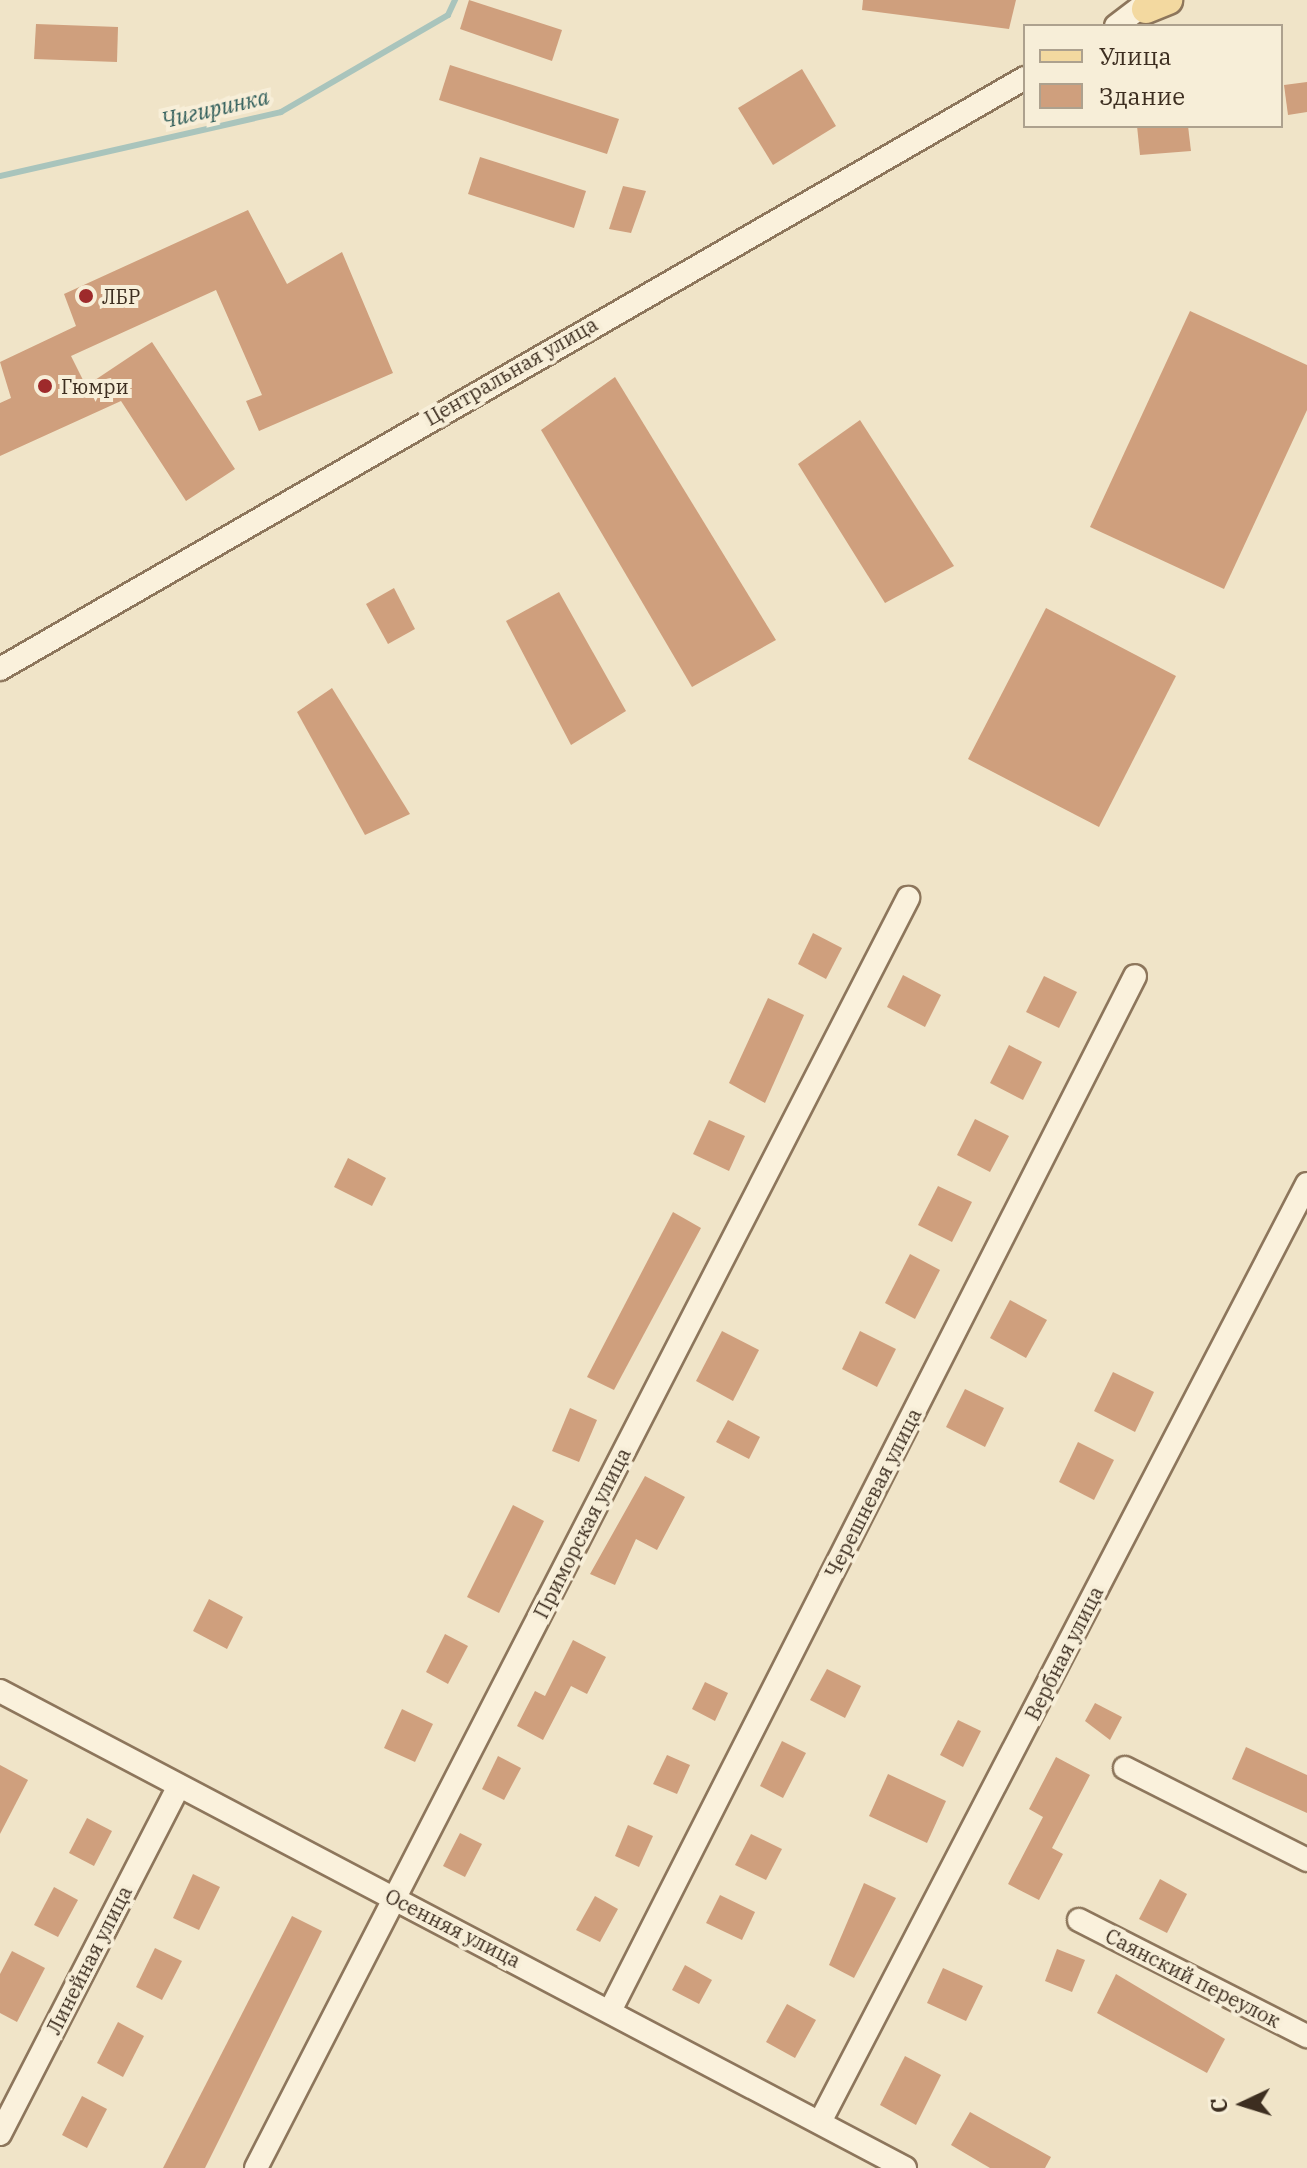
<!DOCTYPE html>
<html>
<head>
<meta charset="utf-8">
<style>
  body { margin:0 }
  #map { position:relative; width:1307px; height:2168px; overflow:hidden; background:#f0e4c8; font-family:"IBM Plex Serif",serif }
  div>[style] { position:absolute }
  .stream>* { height:6px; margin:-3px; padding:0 3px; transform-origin:3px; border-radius:3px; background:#a9c4bc }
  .building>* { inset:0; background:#cf9f7d }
  .roads { filter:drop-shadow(2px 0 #8d765c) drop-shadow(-2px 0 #8d765c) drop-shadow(0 2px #8d765c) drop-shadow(0 -2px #8d765c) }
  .minor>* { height:22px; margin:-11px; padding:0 11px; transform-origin:11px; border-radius:11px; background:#faf1dc }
  .major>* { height:28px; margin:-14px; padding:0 14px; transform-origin:14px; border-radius:14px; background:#f3d9a0 }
  .dots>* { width:22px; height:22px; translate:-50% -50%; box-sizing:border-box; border:4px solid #f7eed8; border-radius:50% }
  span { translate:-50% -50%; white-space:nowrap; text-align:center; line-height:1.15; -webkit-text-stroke:8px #f7eed8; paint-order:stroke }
  .poi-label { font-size:20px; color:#3d2e20 }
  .left { translate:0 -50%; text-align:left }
  .street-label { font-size:20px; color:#3d2e20 }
  .water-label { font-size:22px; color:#2f5d5a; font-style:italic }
  .legend { position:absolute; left:1023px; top:24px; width:260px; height:104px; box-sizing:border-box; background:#f7eed8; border:2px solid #ada18e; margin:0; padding:10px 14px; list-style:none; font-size:24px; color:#3d2e20 }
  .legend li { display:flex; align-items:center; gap:16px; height:40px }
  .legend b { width:40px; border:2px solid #ada18e }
  .north { position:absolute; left:1203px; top:2064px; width:80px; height:80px; -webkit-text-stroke:6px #f7eed8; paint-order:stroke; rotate:266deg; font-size:22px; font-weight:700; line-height:32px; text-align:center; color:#3d2e20 }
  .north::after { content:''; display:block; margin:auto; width:28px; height:36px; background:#3d2e20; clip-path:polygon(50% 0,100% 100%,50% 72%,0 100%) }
</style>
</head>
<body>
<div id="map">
  <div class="stream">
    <div style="left:0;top:176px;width:288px;rotate:-12.8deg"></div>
    <div style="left:281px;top:112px;width:193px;rotate:-30.1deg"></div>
    <div style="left:448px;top:15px;width:17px;rotate:-65deg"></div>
  </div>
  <div class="building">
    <div style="clip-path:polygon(469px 0,562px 30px,552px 61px,460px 29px)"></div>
    <div style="clip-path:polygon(863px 0,1016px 0,1009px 29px,862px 10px)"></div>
    <div style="clip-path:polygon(36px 24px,118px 27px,117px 62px,34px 59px)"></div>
    <div style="clip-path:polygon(450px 65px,619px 119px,607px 154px,439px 100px)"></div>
    <div style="clip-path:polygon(802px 69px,836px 126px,773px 165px,738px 108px)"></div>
    <div style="clip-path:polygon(1307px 82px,1307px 112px,1288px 115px,1284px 85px)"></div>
    <div style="clip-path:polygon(1137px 126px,1188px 126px,1191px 151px,1140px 155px)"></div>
    <div style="clip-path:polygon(480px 157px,586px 191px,574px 228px,468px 194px)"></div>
    <div style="clip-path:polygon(623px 186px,646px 191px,631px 233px,609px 229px)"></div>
    <div style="clip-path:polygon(248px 210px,287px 284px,342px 252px,393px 373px,259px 431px,246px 401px,262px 395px,216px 290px,71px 356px,86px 386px,152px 342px,235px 469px,186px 501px,121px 401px,0 456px,0 403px,11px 398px,0 362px,76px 326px,64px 294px)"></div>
    <div style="clip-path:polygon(1190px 311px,1307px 365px,1307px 410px,1224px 589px,1090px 527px)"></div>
    <div style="clip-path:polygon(615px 377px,776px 640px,692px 687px,541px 430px)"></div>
    <div style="clip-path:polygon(860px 420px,954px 566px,885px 603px,798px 464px)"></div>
    <div style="clip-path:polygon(394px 588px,415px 629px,388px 644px,366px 604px)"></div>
    <div style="clip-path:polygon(559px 592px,626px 711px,571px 745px,506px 621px)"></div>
    <div style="clip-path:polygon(1046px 608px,1176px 676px,1099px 827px,968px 759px)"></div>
    <div style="clip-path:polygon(332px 688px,410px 814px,365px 835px,297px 712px)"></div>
    <div style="clip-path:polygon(813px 933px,842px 948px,826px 979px,798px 964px)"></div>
    <div style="clip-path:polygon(903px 975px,941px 995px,925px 1027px,887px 1007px)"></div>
    <div style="clip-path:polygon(1044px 976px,1077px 992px,1059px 1028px,1026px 1012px)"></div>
    <div style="clip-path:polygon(768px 998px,804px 1015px,765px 1103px,729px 1083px)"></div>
    <div style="clip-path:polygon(1009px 1045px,1042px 1062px,1023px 1100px,990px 1083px)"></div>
    <div style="clip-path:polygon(975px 1119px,1009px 1136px,990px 1172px,957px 1155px)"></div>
    <div style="clip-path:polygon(709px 1120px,745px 1136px,729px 1171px,693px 1154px)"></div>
    <div style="clip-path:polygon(348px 1158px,386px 1178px,372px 1206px,334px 1187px)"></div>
    <div style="clip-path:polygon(938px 1186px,972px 1202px,952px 1242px,918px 1225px)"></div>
    <div style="clip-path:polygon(673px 1212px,701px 1228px,614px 1390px,587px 1377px)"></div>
    <div style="clip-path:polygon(910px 1254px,940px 1270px,915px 1319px,885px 1303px)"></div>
    <div style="clip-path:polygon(1010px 1300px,1047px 1320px,1026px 1358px,990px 1338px)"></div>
    <div style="clip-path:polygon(722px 1331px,759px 1350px,733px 1401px,696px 1381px)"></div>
    <div style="clip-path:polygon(860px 1331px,896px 1349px,877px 1387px,842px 1369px)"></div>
    <div style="clip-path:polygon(1113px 1372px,1154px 1392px,1135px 1432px,1094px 1411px)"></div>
    <div style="clip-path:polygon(965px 1389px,1004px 1408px,985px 1447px,946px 1427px)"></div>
    <div style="clip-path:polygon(570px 1408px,597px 1420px,579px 1462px,552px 1451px)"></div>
    <div style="clip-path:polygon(728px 1420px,760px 1437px,749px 1459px,716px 1442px)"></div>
    <div style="clip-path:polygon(1078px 1442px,1114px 1460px,1094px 1500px,1059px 1482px)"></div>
    <div style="clip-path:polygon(645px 1476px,685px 1497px,657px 1550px,636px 1539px,615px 1585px,590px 1574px)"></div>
    <div style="clip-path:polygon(513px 1505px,544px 1521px,499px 1613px,467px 1597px)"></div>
    <div style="clip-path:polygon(209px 1599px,243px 1617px,227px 1649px,193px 1631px)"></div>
    <div style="clip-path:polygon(445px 1634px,468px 1646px,448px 1684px,426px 1672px)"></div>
    <div style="clip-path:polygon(573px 1640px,606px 1657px,587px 1694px,571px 1686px,543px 1740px,517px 1726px,535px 1691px,545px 1696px)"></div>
    <div style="clip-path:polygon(827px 1669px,861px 1686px,845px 1718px,810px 1700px)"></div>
    <div style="clip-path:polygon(705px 1682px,728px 1693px,715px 1721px,692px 1709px)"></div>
    <div style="clip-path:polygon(1095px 1703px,1122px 1717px,1110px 1740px,1085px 1721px)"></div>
    <div style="clip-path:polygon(402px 1709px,433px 1724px,415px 1762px,384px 1748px)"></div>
    <div style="clip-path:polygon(958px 1720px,981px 1731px,963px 1767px,940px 1755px)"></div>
    <div style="clip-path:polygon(782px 1741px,806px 1753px,783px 1798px,760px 1786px)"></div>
    <div style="clip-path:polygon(1246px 1747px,1307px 1775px,1307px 1813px,1232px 1779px)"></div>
    <div style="clip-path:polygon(667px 1755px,690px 1765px,677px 1794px,653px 1784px)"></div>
    <div style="clip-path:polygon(498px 1756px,521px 1768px,504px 1800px,482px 1789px)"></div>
    <div style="clip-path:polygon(1056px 1757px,1090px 1775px,1052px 1848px,1063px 1854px,1039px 1900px,1008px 1884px,1043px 1817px,1029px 1809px)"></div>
    <div style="clip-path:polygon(0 1765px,28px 1780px,0 1834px)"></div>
    <div style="clip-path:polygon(888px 1774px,946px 1801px,927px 1843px,869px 1816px)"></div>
    <div style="clip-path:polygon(87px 1818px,112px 1831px,94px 1866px,69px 1853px)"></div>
    <div style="clip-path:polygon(628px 1825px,653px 1836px,639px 1867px,615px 1856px)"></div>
    <div style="clip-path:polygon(460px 1833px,482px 1844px,465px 1877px,443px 1866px)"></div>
    <div style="clip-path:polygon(751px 1834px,782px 1849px,766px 1880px,735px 1865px)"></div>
    <div style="clip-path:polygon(193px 1874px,220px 1887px,199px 1930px,173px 1918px)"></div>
    <div style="clip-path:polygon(1160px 1879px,1187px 1894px,1167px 1933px,1139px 1919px)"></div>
    <div style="clip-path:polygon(864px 1883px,896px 1898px,854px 1978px,829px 1965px)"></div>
    <div style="clip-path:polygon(54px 1887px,78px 1900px,58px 1937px,34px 1925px)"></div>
    <div style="clip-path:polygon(720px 1895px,755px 1912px,742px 1940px,706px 1923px)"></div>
    <div style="clip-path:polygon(595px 1896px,618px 1909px,600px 1942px,576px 1930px)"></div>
    <div style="clip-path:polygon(292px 1916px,322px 1931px,225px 2128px,205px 2168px,163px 2168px)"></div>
    <div style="clip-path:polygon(155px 1948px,182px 1961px,162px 2000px,136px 1987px)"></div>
    <div style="clip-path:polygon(1057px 1949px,1085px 1960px,1072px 1992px,1045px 1981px)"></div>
    <div style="clip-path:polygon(12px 1951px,45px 1968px,17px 2022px,0 2013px,0 1974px)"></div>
    <div style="clip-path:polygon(685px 1965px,712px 1980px,699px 2004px,672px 1990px)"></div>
    <div style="clip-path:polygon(943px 1968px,983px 1986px,966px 2021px,927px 2003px)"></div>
    <div style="clip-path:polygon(1116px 1974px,1225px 2039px,1207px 2073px,1097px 2013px)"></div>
    <div style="clip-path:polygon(787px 2004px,816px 2020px,795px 2058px,766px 2042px)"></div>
    <div style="clip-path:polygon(118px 2022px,144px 2036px,123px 2077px,97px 2063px)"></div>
    <div style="clip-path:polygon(905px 2056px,941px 2075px,916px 2125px,880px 2105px)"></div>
    <div style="clip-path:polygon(82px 2096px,107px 2109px,87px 2148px,62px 2135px)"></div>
    <div style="clip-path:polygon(970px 2112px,1051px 2157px,1045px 2168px,990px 2168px,951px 2145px)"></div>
  </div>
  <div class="roads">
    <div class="minor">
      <div style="left:1116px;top:26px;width:43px;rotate:-37.4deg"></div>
      <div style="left:0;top:669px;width:1183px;rotate:-29.97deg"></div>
      <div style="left:0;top:1691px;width:1023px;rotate:27.79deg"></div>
      <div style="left:1125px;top:1768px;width:204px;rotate:26.8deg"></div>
      <div style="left:1079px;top:1920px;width:256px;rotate:27deg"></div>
      <div style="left:611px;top:2009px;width:1158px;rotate:-63.1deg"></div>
      <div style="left:820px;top:2122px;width:1057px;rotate:-62.56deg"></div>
      <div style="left:0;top:2134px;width:391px;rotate:-62.8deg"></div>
      <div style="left:256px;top:2168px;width:1428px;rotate:-62.82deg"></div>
    </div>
    <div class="major">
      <div style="left:1146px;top:9px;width:24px;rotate:-22deg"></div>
    </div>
  </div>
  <div class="dots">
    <div style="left:86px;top:296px;background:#9e2a2b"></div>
    <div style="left:45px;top:386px;background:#9e2a2b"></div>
  </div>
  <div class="poi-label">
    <span class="left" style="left:102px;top:296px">ЛБР</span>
    <span class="left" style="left:61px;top:386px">Гюмри</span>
  </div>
  <div class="street-label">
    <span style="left:511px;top:371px;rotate:-30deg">Центральная улица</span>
    <span style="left:873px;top:1493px;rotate:-63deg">Черешневая улица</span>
    <span style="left:582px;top:1533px;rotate:-63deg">Приморская улица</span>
    <span style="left:1064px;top:1653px;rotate:-63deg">Вербная улица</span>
    <span style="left:453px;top:1928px;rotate:27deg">Осенняя улица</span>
    <span style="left:89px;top:1960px;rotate:-63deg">Линейная улица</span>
    <span style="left:1193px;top:1978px;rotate:27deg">Саянский переулок</span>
  </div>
  <div class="water-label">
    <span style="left:215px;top:108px;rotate:-13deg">Чигиринка</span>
  </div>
  <ul class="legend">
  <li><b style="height:10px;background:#f3d9a0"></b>Улица</li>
  <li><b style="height:22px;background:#cf9f7d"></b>Здание</li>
  </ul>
  <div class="north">С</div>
</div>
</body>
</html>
